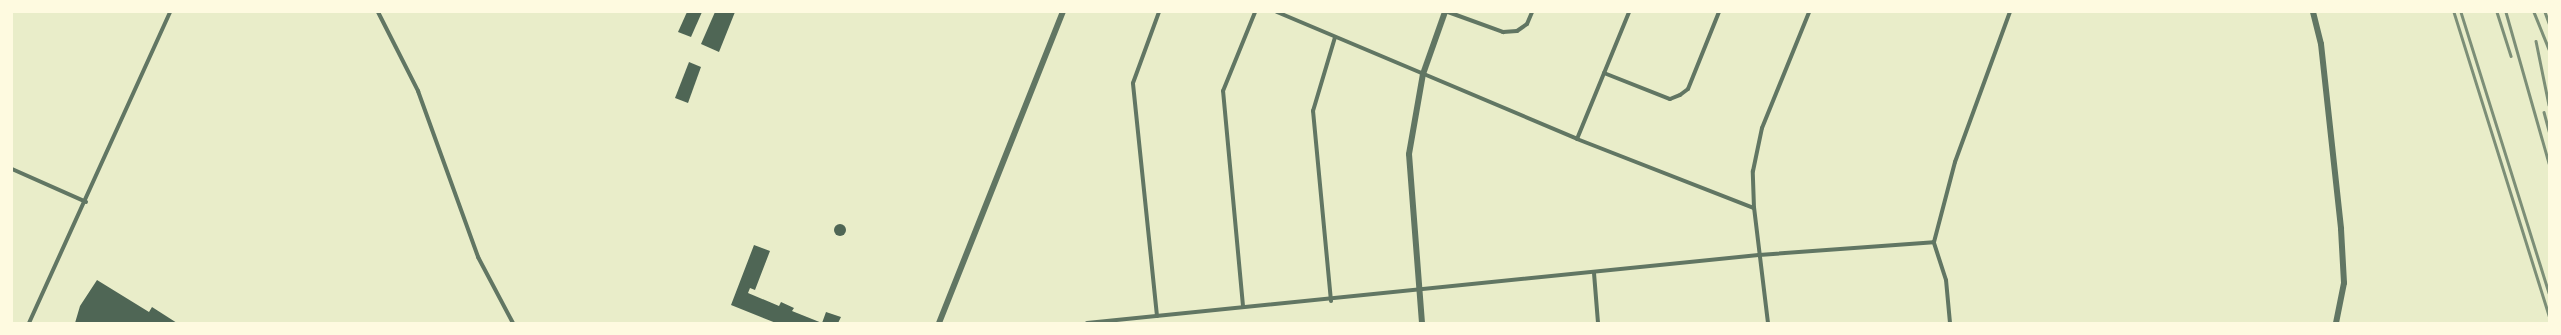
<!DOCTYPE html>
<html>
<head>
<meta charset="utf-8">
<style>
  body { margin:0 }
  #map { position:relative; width:2561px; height:335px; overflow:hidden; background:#e9edc9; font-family:Arial,sans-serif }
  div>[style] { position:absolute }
  .building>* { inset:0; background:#4f6655 }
  .round { border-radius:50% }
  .minor>* { height:4px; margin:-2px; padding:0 2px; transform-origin:2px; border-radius:2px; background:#617663 }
  .tertiary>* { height:6px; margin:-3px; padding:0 3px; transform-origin:3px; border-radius:3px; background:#617663 }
  .rail>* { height:2.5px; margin:-1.25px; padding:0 1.25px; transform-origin:1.25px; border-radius:1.25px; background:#7c8e77 }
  span { translate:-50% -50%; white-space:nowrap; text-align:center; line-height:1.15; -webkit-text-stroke:4px #fefae0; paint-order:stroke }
  .frame { position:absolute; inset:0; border:13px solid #fefae0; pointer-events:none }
</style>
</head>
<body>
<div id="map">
  <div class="building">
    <div style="clip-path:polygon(687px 12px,702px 12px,691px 37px,678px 32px)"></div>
    <div style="clip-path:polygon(715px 12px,735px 12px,719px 52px,701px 44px)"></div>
    <div style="clip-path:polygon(689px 62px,701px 67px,688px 103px,675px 98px)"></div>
    <div class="round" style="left:834px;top:224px;width:12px;height:12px"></div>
    <div style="clip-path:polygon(754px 245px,770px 251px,755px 290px,750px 288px,748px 293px,779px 306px,781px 302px,794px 308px,792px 311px,822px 323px,826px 312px,841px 317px,838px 323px,776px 323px,731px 305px)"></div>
    <div style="clip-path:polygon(97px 280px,149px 312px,152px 307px,177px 323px,75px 323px,80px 306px)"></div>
  </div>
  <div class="minor">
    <div style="left:378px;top:12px;width:89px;rotate:63.1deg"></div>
    <div style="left:418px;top:91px;width:177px;rotate:70.1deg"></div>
    <div style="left:478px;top:257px;width:75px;rotate:62.1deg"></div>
    <div style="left:1277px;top:12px;width:326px;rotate:22.9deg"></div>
    <div style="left:1577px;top:139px;width:190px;rotate:21.3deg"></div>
    <div style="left:1448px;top:12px;width:59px;rotate:20deg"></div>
    <div style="left:1503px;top:32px;width:14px;rotate:-4deg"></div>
    <div style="left:1517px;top:31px;width:12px;rotate:-35deg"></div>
    <div style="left:1527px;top:24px;width:13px;rotate:-67deg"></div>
    <div style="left:1604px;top:73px;width:71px;rotate:21.5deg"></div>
    <div style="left:1670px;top:99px;width:11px;rotate:-22deg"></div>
    <div style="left:1680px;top:95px;width:10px;rotate:-37deg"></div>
    <div style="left:1688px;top:89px;width:83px;rotate:-68.1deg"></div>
    <div style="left:1577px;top:139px;width:137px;rotate:-67.7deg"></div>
    <div style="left:12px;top:169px;width:81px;rotate:24deg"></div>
    <div style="left:1594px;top:273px;width:50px;rotate:85.4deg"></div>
    <div style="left:1331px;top:301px;width:191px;rotate:-95.4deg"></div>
    <div style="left:1313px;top:111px;width:77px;rotate:-73.4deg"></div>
    <div style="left:1243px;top:306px;width:216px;rotate:-95.3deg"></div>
    <div style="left:1223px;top:91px;width:85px;rotate:-67.9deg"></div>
    <div style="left:1157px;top:316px;width:234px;rotate:-95.9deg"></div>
    <div style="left:1133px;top:83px;width:76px;rotate:-69.9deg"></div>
    <div style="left:29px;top:323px;width:341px;rotate:-65.6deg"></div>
    <div style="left:1087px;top:323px;width:675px;rotate:-5.78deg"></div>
    <div style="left:1759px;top:255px;width:175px;rotate:-4.2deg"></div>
    <div style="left:1768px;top:323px;width:116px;rotate:-96.9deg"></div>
    <div style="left:1754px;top:208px;width:37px;rotate:-92deg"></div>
    <div style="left:1753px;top:171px;width:44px;rotate:-78.2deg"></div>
    <div style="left:1762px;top:128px;width:125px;rotate:-67.9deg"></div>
    <div style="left:1950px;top:323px;width:43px;rotate:-95.3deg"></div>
    <div style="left:1946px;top:280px;width:40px;rotate:-108deg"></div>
    <div style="left:1934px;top:242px;width:83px;rotate:-75.3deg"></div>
    <div style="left:1955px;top:162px;width:160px;rotate:-69.9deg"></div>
  </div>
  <div class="tertiary">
    <div style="left:2313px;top:12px;width:33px;rotate:76deg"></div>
    <div style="left:2321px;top:44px;width:186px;rotate:83.8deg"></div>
    <div style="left:2341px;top:229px;width:54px;rotate:86.8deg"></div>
    <div style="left:2344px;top:283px;width:41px;rotate:101.3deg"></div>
    <div style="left:939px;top:323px;width:335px;rotate:-68.3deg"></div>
    <div style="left:1422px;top:323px;width:169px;rotate:-94.4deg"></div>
    <div style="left:1409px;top:154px;width:81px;rotate:-80.1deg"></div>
    <div style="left:1423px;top:74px;width:66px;rotate:-70.5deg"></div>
  </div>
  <div class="rail">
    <div style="left:2454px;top:12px;width:318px;rotate:72.6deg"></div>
    <div style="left:2461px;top:12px;width:294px;rotate:72.6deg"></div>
    <div style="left:2497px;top:12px;width:46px;rotate:72.3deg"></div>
    <div style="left:2506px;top:12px;width:157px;rotate:74.1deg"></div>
    <div style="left:2534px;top:12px;width:40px;rotate:68deg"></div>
    <div style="left:2545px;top:12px;width:12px;rotate:70deg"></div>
    <div style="left:2536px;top:41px;width:65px;rotate:78.5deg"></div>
    <div style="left:2544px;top:112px;width:20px;rotate:75deg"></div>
  </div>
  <div class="frame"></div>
</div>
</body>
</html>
